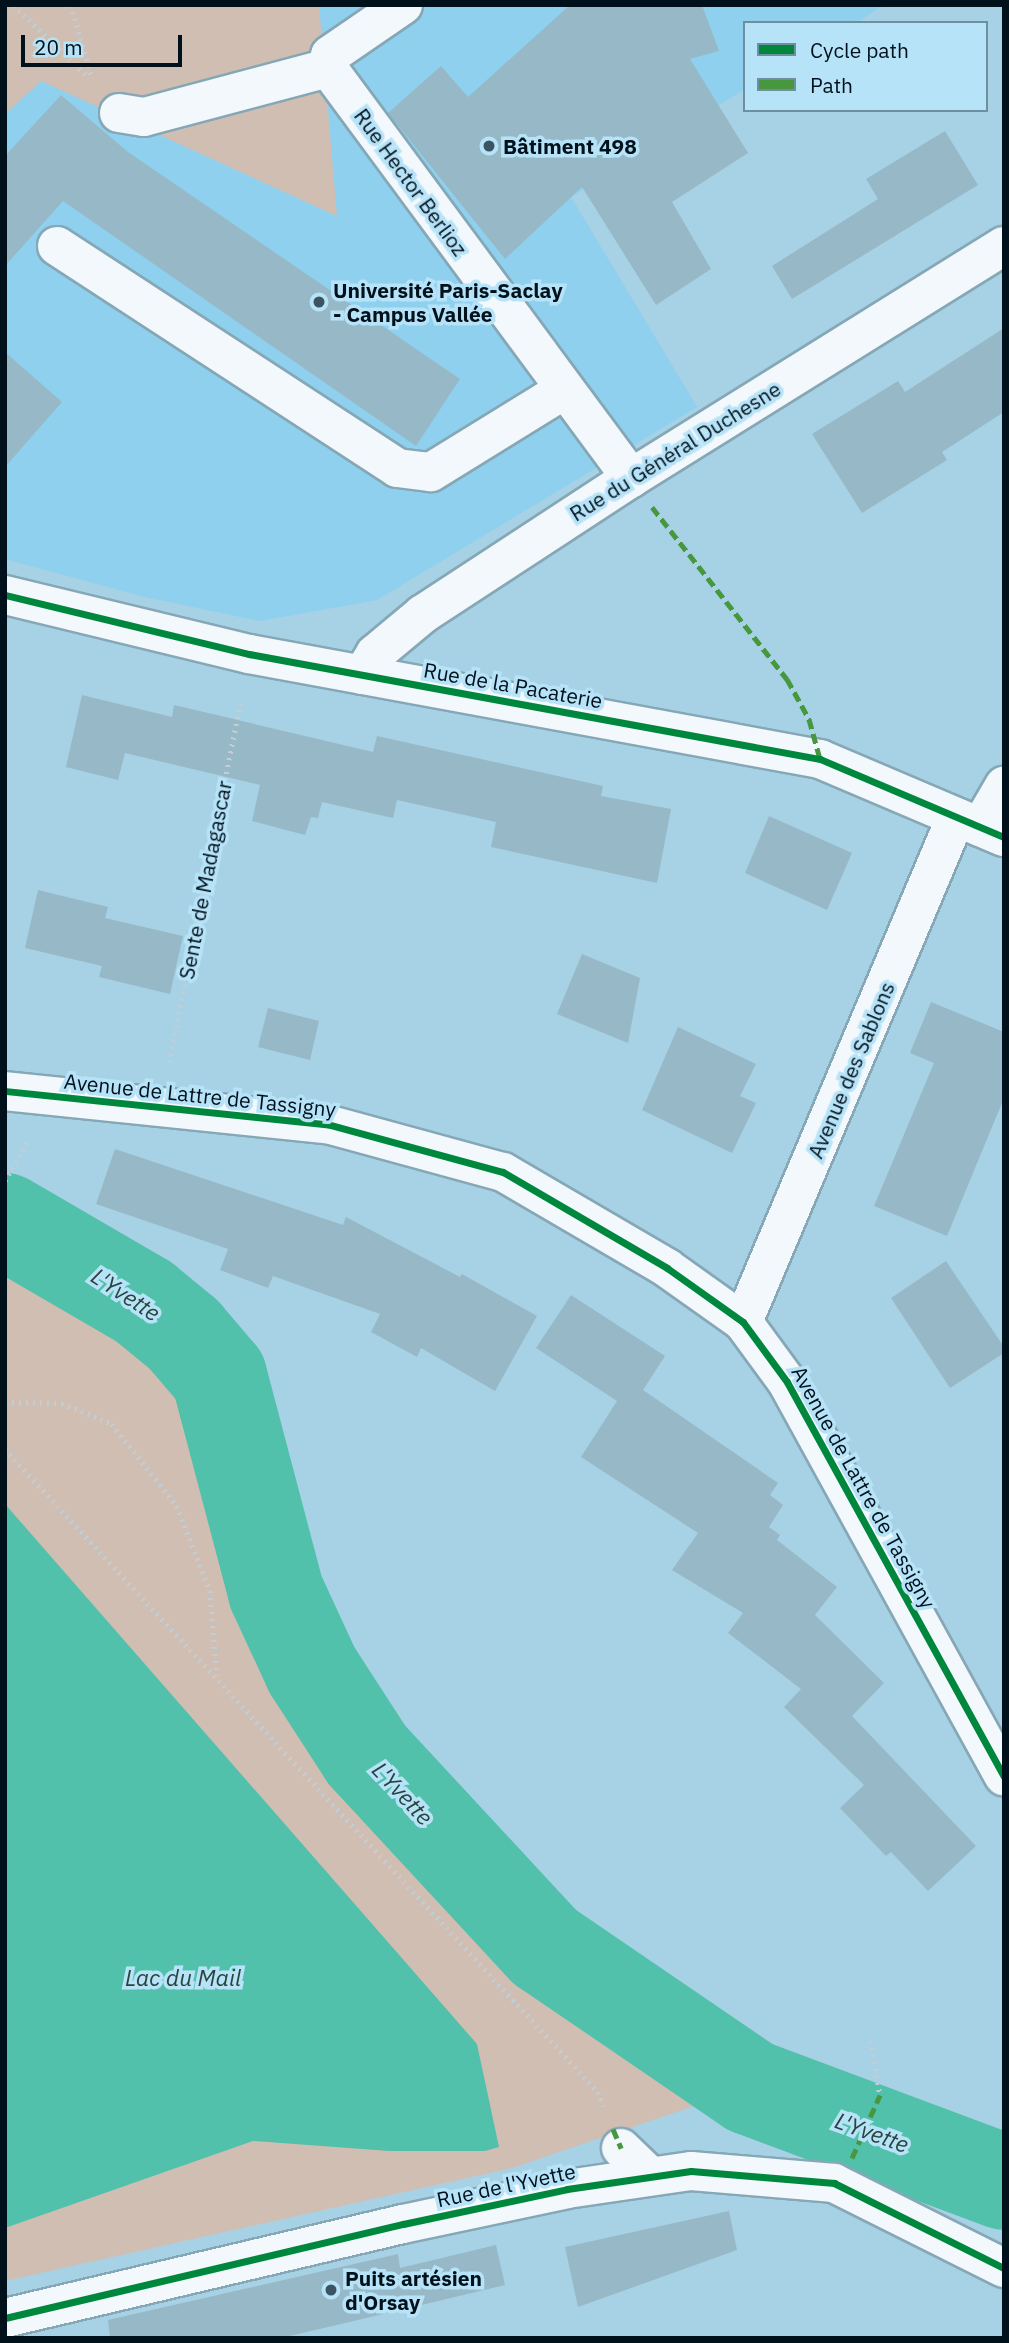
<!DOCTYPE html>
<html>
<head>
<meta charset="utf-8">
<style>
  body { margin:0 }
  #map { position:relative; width:1009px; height:2343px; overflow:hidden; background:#a7d1e4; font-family:"IBM Plex Sans",sans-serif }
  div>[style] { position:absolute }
  .built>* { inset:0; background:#8ed0ee }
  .green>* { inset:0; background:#d1beb2 }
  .water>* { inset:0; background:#52c1ab }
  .river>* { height:96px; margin:-48px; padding:0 48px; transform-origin:48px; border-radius:48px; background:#52c1ab }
  .building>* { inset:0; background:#97b9c7 }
  .path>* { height:4.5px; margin-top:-2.25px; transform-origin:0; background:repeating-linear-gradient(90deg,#c2ced5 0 2px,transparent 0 7px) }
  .roads { filter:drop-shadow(2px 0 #85a7b6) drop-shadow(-2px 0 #85a7b6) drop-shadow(0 2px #85a7b6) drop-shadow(0 -2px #85a7b6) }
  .minor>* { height:38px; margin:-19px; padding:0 19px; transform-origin:19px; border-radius:19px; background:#f2f8fb }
  .quiet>* { height:5px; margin-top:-2.5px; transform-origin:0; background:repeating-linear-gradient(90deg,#46973e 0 10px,transparent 0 15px) }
  .cycleway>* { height:7px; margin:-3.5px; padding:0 3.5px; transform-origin:3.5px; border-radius:3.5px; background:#00873e }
  .dots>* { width:19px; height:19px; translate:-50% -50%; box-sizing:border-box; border:4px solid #b7e3f8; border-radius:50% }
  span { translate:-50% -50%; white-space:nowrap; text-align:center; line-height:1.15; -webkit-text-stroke:7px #b7e3f8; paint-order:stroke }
  .poi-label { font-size:21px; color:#00111b; font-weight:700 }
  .left { translate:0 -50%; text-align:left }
  .street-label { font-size:21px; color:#00111b }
  .water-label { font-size:23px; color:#29453b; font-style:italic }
  .frame { position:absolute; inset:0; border:7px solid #00111b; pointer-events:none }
  .legend { position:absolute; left:743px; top:21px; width:245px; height:91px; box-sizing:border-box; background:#b7e3f8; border:2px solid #6e8fa0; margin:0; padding:9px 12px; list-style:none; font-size:21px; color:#00111b }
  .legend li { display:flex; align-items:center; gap:14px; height:35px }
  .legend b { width:35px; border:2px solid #6e8fa0 }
  .scale { position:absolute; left:21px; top:35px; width:161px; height:32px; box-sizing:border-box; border:4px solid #00111b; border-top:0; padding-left:9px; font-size:21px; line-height:24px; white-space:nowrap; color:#00111b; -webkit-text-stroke:5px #b7e3f8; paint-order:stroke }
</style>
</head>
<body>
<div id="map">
  <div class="built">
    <div style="clip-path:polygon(5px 5px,884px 5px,856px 23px,745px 23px,745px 89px,571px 197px,697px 407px,377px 600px,260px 621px,145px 597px,5px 559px)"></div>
  </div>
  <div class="green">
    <div style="clip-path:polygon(5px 5px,319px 5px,337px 216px,41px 81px,5px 114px)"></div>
    <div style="clip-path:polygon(5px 1226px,184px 1335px,241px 1450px,276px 1592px,367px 1755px,545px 1947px,750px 2087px,512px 2168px,5px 2281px)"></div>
  </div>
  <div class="water">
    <div style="clip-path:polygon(5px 1504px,477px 2044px,499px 2147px,485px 2151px,389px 2151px,253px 2141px,5px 2228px)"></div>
    <div style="clip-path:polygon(925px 2130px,1004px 2153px,1004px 2206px,915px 2180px)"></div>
  </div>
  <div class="river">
    <div style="left:5px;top:1221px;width:161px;rotate:30.2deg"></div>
    <div style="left:144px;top:1302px;width:52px;rotate:39.5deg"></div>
    <div style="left:184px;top:1335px;width:54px;rotate:49.5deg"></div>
    <div style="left:219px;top:1376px;width:223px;rotate:75.2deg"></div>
    <div style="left:276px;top:1592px;width:86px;rotate:65.2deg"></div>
    <div style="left:312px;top:1670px;width:101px;rotate:57.1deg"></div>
    <div style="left:367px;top:1755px;width:262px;rotate:47.2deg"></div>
    <div style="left:545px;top:1947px;width:248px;rotate:34.3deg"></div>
    <div style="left:750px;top:2087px;width:271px;rotate:20.5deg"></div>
  </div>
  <div class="building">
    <div style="clip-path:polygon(570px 5px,702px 5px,719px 51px,690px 59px,748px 153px,672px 202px,711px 269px,656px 305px,582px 187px,505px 259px,388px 113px,441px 66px,468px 97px)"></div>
    <div style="clip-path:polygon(61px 95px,128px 152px,460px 379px,416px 446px,63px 201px,5px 266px,5px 156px)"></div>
    <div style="clip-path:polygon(945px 131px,978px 185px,792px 299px,772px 266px,878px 199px,866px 179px)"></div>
    <div style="clip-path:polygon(1004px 328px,1004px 412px,942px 452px,947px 460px,862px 513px,812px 434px,898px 381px,905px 392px)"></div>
    <div style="clip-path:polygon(5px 352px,62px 402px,5px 467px)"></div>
    <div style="clip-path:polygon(82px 695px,172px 717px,174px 705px,373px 752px,377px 736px,603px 786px,601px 796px,671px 809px,657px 883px,491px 847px,496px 822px,397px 800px,393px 818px,322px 802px,318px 818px,311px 817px,305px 835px,252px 821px,260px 785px,125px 753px,118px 780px,66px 767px)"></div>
    <div style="clip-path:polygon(769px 816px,852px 853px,827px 910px,745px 873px)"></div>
    <div style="clip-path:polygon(38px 890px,108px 907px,105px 918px,183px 936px,170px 994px,99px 977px,102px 966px,25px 948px)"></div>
    <div style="clip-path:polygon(582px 954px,640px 978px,628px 1043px,557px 1014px)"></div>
    <div style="clip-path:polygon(931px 1002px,1004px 1032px,1004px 1098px,947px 1236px,874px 1206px,934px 1063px,910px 1053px)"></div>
    <div style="clip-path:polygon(268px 1008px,319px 1021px,310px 1060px,258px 1047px)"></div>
    <div style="clip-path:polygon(678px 1027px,756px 1064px,740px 1096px,756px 1103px,732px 1153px,642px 1110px)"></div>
    <div style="clip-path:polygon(115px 1149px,343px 1225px,346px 1217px,460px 1277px,462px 1274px,537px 1316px,495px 1391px,421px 1348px,417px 1357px,371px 1332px,380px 1314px,273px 1276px,268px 1288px,220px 1270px,228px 1249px,96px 1204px)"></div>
    <div style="clip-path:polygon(946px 1261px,1004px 1347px,1004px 1353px,950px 1388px,891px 1298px)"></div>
    <div style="clip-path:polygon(571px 1295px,665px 1356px,643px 1390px,778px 1483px,770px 1495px,783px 1505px,769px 1527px,780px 1535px,777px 1540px,837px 1587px,815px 1615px,884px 1683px,852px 1716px,976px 1846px,928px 1891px,891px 1852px,886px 1856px,840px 1808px,864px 1785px,784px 1707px,801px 1689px,728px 1633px,743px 1613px,672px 1570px,698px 1533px,581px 1457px,617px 1401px,536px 1348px)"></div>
    <div style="clip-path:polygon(729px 2211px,737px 2250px,578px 2307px,565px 2247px)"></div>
    <div style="clip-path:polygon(496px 2245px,505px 2285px,409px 2308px,281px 2338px,110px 2338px,108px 2320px,398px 2254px,400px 2268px)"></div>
  </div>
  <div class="path">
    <div style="left:14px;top:5px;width:105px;rotate:44.2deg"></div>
    <div style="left:71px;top:5px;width:73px;rotate:74.1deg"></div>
    <div style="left:169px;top:1062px;width:369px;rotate:-78.8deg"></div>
    <div style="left:5px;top:1181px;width:45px;rotate:-60.6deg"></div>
    <div style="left:5px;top:1402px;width:57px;rotate:1deg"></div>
    <div style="left:62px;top:1403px;width:54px;rotate:22.8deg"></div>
    <div style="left:112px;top:1424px;width:105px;rotate:51.6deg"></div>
    <div style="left:177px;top:1506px;width:91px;rotate:68.8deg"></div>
    <div style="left:210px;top:1591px;width:85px;rotate:85.3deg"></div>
    <div style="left:5px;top:1449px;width:875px;rotate:47.32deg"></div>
    <div style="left:598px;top:2092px;width:15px;rotate:67deg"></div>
    <div style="left:871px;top:2041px;width:55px;rotate:80.5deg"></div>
  </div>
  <div class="roads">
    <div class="minor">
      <div style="left:403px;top:5px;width:88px;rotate:145.6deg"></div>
      <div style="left:330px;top:55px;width:13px;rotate:99deg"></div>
      <div style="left:328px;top:68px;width:510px;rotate:53.53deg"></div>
      <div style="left:119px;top:113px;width:25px;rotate:9deg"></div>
      <div style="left:144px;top:117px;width:190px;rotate:-14.9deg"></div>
      <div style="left:57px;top:246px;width:406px;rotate:33.1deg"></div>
      <div style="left:397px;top:468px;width:34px;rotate:7deg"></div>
      <div style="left:431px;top:472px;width:156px;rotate:-31.7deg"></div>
      <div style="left:5px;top:595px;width:251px;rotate:13.6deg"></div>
      <div style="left:249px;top:654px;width:581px;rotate:10.42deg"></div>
      <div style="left:820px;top:759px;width:200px;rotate:23deg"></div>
      <div style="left:362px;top:675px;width:25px;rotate:-58deg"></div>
      <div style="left:375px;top:654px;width:62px;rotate:-39.8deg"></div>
      <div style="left:423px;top:614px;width:249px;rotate:-33.2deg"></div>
      <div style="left:631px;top:478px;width:439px;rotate:-31.9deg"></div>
      <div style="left:980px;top:827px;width:48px;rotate:-59.7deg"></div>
      <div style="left:5px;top:1091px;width:324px;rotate:5.9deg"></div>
      <div style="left:327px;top:1124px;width:182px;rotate:15.3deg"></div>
      <div style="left:503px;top:1172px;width:190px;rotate:30.3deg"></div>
      <div style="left:667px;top:1268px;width:93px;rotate:35.4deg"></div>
      <div style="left:743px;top:1322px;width:74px;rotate:53.7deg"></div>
      <div style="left:787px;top:1382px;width:450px;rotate:61.2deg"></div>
      <div style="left:743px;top:1322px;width:548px;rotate:-67.13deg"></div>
      <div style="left:621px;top:2148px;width:40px;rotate:44deg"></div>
      <div style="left:5px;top:2318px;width:409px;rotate:-13.3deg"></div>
      <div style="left:403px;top:2224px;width:168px;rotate:-12deg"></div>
      <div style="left:567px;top:2189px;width:125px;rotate:-8.3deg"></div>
      <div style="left:691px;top:2171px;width:144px;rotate:4.8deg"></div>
      <div style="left:834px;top:2183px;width:190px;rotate:26.6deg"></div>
    </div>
  </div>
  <div class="quiet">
    <div style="left:652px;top:507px;width:219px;rotate:51.9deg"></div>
    <div style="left:787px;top:679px;width:46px;rotate:61.2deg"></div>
    <div style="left:809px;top:719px;width:41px;rotate:74.6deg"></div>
    <div style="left:613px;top:2129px;width:21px;rotate:67deg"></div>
    <div style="left:852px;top:2158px;width:69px;rotate:-66deg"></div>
  </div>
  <div class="cycleway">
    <div style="left:5px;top:595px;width:251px;rotate:13.6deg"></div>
    <div style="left:249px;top:654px;width:581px;rotate:10.42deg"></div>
    <div style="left:820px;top:759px;width:200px;rotate:23deg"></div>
    <div style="left:5px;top:1091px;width:324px;rotate:5.9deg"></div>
    <div style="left:327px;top:1124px;width:182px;rotate:15.3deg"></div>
    <div style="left:503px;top:1172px;width:190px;rotate:30.3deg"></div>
    <div style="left:667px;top:1268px;width:93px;rotate:35.4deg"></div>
    <div style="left:743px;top:1322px;width:74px;rotate:53.7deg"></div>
    <div style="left:787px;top:1382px;width:450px;rotate:61.2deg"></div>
    <div style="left:5px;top:2318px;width:409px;rotate:-13.3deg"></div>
    <div style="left:403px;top:2224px;width:168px;rotate:-12deg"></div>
    <div style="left:567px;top:2189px;width:125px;rotate:-8.3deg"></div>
    <div style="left:691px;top:2171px;width:144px;rotate:4.8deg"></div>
    <div style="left:834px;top:2183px;width:190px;rotate:26.6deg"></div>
  </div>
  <div class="dots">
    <div style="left:489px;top:146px;background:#3a5461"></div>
    <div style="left:319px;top:302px;background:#3a5461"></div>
    <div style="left:331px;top:2290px;background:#3a5461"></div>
  </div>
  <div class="poi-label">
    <span class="left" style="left:503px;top:146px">Bâtiment 498</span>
    <span class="left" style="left:333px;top:302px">Université Paris-Saclay<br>- Campus Vallée</span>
    <span class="left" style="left:345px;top:2290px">Puits artésien<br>d'Orsay</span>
  </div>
  <div class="street-label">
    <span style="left:411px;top:182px;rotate:54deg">Rue Hector Berlioz</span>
    <span style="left:675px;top:451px;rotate:-32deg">Rue du Général Duchesne</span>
    <span style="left:513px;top:685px;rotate:10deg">Rue de la Pacaterie</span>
    <span style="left:205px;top:880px;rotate:-79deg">Sente de Madagascar</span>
    <span style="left:851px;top:1070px;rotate:-67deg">Avenue des Sablons</span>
    <span style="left:200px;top:1095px;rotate:6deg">Avenue de Lattre de Tassigny</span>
    <span style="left:864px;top:1487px;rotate:61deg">Avenue de Lattre de Tassigny</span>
    <span style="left:506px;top:2185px;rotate:-12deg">Rue de l'Yvette</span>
  </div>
  <div class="water-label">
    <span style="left:126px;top:1294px;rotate:33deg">L'Yvette</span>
    <span style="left:403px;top:1793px;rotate:47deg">L'Yvette</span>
    <span style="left:183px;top:1977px">Lac du Mail</span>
    <span style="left:872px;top:2132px;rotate:20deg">L'Yvette</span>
  </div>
  <div class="frame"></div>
  <ul class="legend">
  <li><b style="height:9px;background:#00873e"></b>Cycle path</li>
  <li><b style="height:9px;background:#46973e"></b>Path</li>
  </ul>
  <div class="scale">20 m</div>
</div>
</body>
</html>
